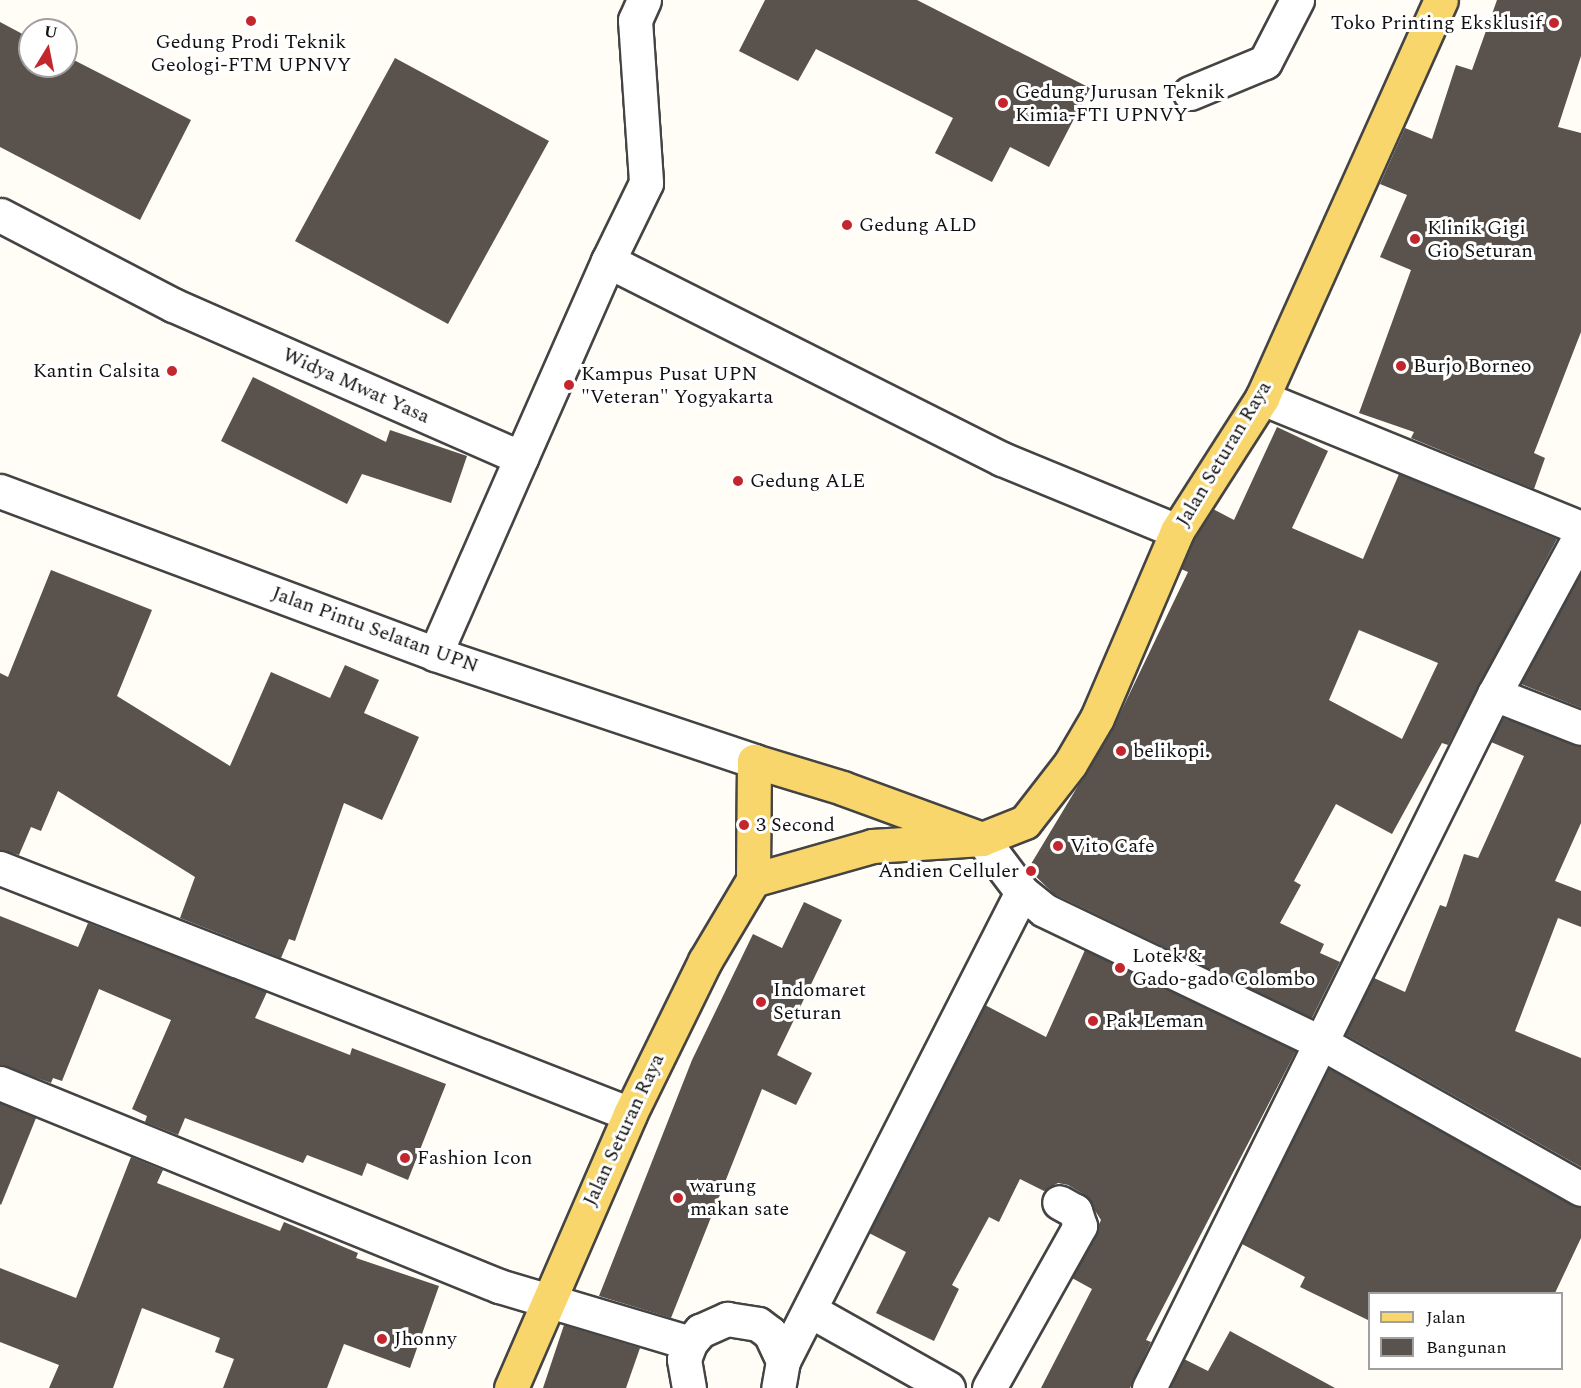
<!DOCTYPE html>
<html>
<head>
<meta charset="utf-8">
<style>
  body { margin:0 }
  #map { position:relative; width:1581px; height:1388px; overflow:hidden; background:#fffdf5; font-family:Spectral,serif }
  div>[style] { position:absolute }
  .building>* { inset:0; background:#5a524d }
  .roads { filter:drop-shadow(2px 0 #444) drop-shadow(-2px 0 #444) drop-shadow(0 2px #444) drop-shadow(0 -2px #444) }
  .minor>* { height:33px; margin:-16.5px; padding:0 16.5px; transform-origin:16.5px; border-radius:16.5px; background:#fff }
  .major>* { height:33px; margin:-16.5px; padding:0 16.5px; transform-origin:16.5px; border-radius:16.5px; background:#f9d66b }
  .dots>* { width:16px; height:16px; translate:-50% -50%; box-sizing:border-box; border:3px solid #fff; border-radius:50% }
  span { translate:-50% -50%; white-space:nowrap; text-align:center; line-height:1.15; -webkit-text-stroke:6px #fff; paint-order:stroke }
  .poi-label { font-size:20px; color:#111 }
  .right { translate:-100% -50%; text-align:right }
  .left { translate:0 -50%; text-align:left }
  .street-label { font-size:20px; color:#111 }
  .legend { position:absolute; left:1368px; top:1292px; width:195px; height:78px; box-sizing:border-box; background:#fff; border:2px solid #a0a0a0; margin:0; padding:8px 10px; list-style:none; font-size:18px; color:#111 }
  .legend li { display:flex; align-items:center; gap:12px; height:30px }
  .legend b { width:30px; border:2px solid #a0a0a0 }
  .north { position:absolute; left:18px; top:18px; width:60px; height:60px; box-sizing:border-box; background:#fff; border:2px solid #a0a0a0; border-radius:50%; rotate:10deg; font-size:16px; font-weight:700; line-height:24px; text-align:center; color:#111 }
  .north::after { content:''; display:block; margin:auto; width:21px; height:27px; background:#c4262e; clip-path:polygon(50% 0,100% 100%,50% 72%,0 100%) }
</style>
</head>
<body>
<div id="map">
  <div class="building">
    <div style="clip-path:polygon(765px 0,917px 0,1090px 88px,1049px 167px,1010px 147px,992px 182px,935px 153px,953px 118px,816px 49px,798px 81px,739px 51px)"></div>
    <div style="clip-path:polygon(1497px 0,1581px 0,1581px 56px,1558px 127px,1581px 133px,1581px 332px,1534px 453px,1545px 458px,1534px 489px,1411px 438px,1414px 432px,1359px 413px,1411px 270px,1380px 257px,1407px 195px,1380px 184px,1405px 128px,1432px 139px,1456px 65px,1472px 70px)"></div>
    <div style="clip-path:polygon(0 22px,30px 38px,30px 66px,66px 66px,66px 56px,191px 120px,140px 220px,0 147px)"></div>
    <div style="clip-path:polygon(395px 58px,549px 141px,448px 324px,295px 241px)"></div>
    <div style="clip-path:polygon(253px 377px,386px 442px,390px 430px,467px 456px,451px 503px,362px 474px,347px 504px,221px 441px)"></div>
    <div style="clip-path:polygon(evenodd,1277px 427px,1328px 451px,1292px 528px,1363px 559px,1399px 474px,1557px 539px,1448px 745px,1442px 743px,1392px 834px,1336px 804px,1294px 881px,1301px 885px,1280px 923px,1324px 944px,1320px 953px,1340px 962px,1312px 1018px,1054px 894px,1028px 869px,1114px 726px,1188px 572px,1181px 569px,1194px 540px,1213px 509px,1234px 520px,1277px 427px,1359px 630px,1438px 663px,1402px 739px,1329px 700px,1359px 630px)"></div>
    <div style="clip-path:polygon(51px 570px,152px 610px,117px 696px,230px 766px,271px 672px,330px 698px,345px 665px,379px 680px,364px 713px,419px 737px,382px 820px,344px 803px,295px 941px,289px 939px,281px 958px,180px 918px,195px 877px,58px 791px,41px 831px,31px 827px,19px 855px,0 850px,0 673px,8px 677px)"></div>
    <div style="clip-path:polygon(1581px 573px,1581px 708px,1521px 684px)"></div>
    <div style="clip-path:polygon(1503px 718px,1581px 746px,1581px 823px,1555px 881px,1581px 891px,1581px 927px,1558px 918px,1515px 1031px,1581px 1058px,1581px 1167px,1346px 1035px,1374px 978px,1405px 992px,1440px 905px,1446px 907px,1464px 854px,1478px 858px,1524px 756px,1491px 742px)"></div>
    <div style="clip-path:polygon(804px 902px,842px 920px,777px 1055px,812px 1073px,796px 1105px,762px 1089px,671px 1318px,599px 1296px,692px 1060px,753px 934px,782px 948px)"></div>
    <div style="clip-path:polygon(0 916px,78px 947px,88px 923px,267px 992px,255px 1018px,350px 1055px,352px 1048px,446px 1084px,408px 1180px,367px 1163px,362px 1176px,307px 1155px,303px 1163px,185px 1118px,178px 1135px,145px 1122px,147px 1116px,132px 1109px,171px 1020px,99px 989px,62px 1081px,53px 1078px,51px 1083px,0 1065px)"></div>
    <div style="clip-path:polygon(1085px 950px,1296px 1051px,1146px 1340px,1151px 1342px,1130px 1388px,1041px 1388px,1092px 1289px,1072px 1278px,1101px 1220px,1085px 1195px,1068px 1185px,1058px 1183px,1044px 1191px,1020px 1179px,999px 1222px,989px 1217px,952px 1285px,959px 1289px,934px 1341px,876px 1313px,906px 1252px,869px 1233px,985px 1005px,1046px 1037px)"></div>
    <div style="clip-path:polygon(1329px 1068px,1581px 1208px,1581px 1238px,1555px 1293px,1370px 1293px,1370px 1321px,1300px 1287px,1305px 1277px,1242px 1244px)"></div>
    <div style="clip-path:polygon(0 1103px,36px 1118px,1px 1205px,0 1204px)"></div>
    <div style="clip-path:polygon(131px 1157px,163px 1170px,157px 1183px,280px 1231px,284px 1222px,358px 1253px,356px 1258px,439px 1286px,410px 1368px,344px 1344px,327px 1388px,223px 1388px,234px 1359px,215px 1352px,220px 1338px,142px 1308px,113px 1388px,49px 1388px,59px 1365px,0 1342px,0 1268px,76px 1298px)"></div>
    <div style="clip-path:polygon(564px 1325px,640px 1348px,626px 1388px,543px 1388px)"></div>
    <div style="clip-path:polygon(1230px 1331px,1335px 1388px,1170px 1388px,1184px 1359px,1208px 1371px)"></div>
  </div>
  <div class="roads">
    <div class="minor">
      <div style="left:644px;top:0;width:22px;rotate:114deg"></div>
      <div style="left:635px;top:20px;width:163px;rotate:86.1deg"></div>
      <div style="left:646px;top:183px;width:87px;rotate:116deg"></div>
      <div style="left:608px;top:261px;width:441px;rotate:26.7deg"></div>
      <div style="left:1002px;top:459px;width:189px;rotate:22.4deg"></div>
      <div style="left:1190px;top:93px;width:81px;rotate:-22.5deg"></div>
      <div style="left:1265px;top:62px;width:70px;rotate:-62.7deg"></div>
      <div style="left:0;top:215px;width:195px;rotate:27.5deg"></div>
      <div style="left:173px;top:305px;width:380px;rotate:23.7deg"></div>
      <div style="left:521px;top:458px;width:215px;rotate:-66.2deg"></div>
      <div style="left:1262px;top:398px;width:344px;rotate:22.2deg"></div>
      <div style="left:0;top:491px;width:465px;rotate:20.5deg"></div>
      <div style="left:435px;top:654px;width:336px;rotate:18.5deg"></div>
      <div style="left:1581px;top:534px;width:182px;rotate:118.5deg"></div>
      <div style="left:1494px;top:694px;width:93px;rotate:21.3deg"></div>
      <div style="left:435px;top:654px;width:214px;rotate:-66.3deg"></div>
      <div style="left:982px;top:839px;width:66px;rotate:53deg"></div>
      <div style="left:1022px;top:892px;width:28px;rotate:39deg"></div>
      <div style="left:1044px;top:910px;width:308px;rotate:25.6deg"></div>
      <div style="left:1322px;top:1043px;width:297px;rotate:29.4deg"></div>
      <div style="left:0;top:868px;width:676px;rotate:21.33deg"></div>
      <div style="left:0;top:1083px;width:539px;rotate:22.14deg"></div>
      <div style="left:499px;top:1286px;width:199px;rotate:16.6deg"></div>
      <div style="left:811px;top:1311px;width:157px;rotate:29.3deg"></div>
      <div style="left:783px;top:1361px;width:526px;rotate:-63deg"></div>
      <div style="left:689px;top:1388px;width:29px;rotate:-100deg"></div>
      <div style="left:684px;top:1359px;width:17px;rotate:-69deg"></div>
      <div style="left:690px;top:1343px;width:16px;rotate:-50deg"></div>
      <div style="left:700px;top:1331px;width:30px;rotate:-24deg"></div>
      <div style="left:727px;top:1319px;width:31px;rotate:9deg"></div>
      <div style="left:758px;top:1324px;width:15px;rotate:37deg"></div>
      <div style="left:770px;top:1333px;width:31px;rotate:65deg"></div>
      <div style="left:783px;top:1361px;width:27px;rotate:100deg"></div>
      <div style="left:989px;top:1388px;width:186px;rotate:-60.7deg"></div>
      <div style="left:1080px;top:1226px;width:16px;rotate:-108deg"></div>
      <div style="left:1075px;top:1211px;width:18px;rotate:-151deg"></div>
      <div style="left:1149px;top:1388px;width:775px;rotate:-63.57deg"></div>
    </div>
    <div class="major">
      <div style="left:982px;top:839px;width:148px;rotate:-159.9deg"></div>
      <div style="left:843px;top:788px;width:93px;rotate:-163.1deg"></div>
      <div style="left:754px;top:761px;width:119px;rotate:90.5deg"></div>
      <div style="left:753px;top:880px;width:124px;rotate:-15.9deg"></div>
      <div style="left:872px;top:846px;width:110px;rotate:-3.6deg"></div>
      <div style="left:982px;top:839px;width:46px;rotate:-21.6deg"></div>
      <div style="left:1025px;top:822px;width:73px;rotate:-52.2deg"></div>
      <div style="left:1070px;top:764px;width:53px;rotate:-59.6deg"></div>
      <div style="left:1097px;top:718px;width:203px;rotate:-66.8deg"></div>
      <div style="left:1177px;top:531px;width:158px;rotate:-57.4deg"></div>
      <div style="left:1262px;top:398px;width:436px;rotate:-65.8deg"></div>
      <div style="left:511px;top:1388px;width:299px;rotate:-66.5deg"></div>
      <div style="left:630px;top:1114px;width:170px;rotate:-63.9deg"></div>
      <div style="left:705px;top:961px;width:94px;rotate:-59.3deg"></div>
    </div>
  </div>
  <div class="dots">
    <div style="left:251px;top:21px;background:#c4262e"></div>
    <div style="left:1554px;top:23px;background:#c4262e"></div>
    <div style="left:1003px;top:103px;background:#c4262e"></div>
    <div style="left:847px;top:225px;background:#c4262e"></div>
    <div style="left:1415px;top:239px;background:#c4262e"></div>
    <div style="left:1401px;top:366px;background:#c4262e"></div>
    <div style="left:172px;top:371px;background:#c4262e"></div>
    <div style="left:569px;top:385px;background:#c4262e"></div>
    <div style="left:738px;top:481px;background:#c4262e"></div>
    <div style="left:1121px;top:751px;background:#c4262e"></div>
    <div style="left:744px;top:825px;background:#c4262e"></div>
    <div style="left:1058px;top:846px;background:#c4262e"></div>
    <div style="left:1031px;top:871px;background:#c4262e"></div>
    <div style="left:1120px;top:968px;background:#c4262e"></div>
    <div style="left:761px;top:1002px;background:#c4262e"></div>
    <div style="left:1093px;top:1021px;background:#c4262e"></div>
    <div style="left:405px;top:1158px;background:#c4262e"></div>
    <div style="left:678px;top:1198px;background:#c4262e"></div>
    <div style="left:382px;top:1339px;background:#c4262e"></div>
  </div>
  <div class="poi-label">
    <span class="right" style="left:1542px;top:23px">Toko Printing Eksklusif</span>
    <span style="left:251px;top:54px">Gedung Prodi Teknik<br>Geologi-FTM UPNVY</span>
    <span class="left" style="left:1015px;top:104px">Gedung Jurusan Teknik<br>Kimia-FTI UPNVY</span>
    <span class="left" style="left:859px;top:225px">Gedung ALD</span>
    <span class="left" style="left:1427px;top:240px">Klinik Gigi<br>Gio Seturan</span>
    <span class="left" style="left:1413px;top:366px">Burjo Borneo</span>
    <span class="right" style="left:160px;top:371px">Kantin Calsita</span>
    <span class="left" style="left:581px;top:386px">Kampus Pusat UPN<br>"Veteran" Yogyakarta</span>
    <span class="left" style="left:750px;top:481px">Gedung ALE</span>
    <span class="left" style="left:1133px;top:751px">belikopi.</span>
    <span class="left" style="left:756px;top:825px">3 Second</span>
    <span class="left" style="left:1070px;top:846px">Vito Cafe</span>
    <span class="right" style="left:1019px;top:871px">Andien Celluler</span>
    <span class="left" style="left:1132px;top:968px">Lotek &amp;<br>Gado-gado Colombo</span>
    <span class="left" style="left:773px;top:1002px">Indomaret<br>Seturan</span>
    <span class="left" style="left:1105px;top:1021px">Pak Leman</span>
    <span class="left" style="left:417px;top:1158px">Fashion Icon</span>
    <span class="left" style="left:690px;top:1198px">warung<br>makan sate</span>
    <span class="left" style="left:394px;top:1339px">Jhonny</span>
  </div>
  <div class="street-label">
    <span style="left:356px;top:386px;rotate:24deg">Widya Mwat Yasa</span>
    <span style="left:1224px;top:454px;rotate:-59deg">Jalan Seturan Raya</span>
    <span style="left:375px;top:630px;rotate:20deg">Jalan Pintu Selatan UPN</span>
    <span style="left:624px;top:1130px;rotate:-65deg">Jalan Seturan Raya</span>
  </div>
  <ul class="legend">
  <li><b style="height:8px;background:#f9d66b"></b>Jalan</li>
  <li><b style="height:16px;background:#5a524d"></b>Bangunan</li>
  </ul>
  <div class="north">U</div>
</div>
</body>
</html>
